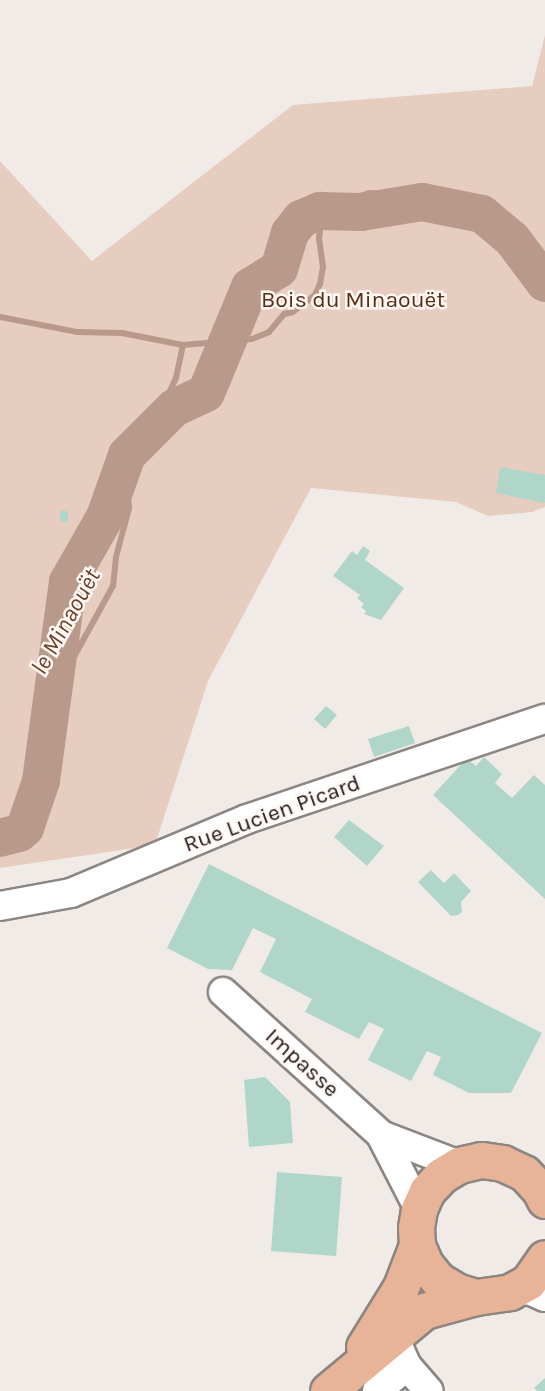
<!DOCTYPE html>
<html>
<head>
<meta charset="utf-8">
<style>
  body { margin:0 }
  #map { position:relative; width:545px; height:1391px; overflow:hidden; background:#f1ebe8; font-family:Karla,sans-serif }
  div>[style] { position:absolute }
  .green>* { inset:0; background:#e6cdc0 }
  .stream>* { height:6px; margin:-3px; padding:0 3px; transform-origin:3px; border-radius:3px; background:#b99a8a }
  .river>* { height:38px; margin:-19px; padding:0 19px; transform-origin:19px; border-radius:19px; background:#b99a8a }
  .building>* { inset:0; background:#b0d6c9 }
  .roads { filter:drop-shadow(2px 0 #8c8683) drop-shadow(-2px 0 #8c8683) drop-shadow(0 2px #8c8683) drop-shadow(0 -2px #8c8683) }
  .minor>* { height:28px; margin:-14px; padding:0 14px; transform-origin:14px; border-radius:14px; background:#fff }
  .major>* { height:35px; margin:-17.5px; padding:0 17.5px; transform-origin:17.5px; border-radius:17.5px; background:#e8b498 }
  span { translate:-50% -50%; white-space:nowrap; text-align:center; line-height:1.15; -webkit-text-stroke:5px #fff8f5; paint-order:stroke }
  .park-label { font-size:23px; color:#582c13 }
  .street-label { font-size:23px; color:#1c1a19 }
  .water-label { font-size:24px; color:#6c3f27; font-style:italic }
</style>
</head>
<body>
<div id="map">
  <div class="green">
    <div style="clip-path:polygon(545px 35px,545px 507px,532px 512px,488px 516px,456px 502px,311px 488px,208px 681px,155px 845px,0 868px,0 161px,92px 261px,293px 105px,532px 86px)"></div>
  </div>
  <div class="stream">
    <div style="left:0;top:317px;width:78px;rotate:11deg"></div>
    <div style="left:77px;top:332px;width:45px;rotate:1.3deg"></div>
    <div style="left:122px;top:333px;width:62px;rotate:11.1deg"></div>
    <div style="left:183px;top:345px;width:69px;rotate:-5deg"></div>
    <div style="left:252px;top:339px;width:18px;rotate:-22deg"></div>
    <div style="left:269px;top:332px;width:23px;rotate:-50deg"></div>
    <div style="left:284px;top:314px;width:9px;rotate:-13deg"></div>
    <div style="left:293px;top:312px;width:28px;rotate:-38deg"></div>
    <div style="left:315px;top:295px;width:12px;rotate:-66deg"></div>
    <div style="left:320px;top:284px;width:17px;rotate:-80deg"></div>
    <div style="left:323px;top:267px;width:29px;rotate:-98deg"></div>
    <div style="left:319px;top:238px;width:14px;rotate:-82deg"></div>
    <div style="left:321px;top:224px;width:28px;rotate:-49deg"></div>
    <div style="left:339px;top:203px;width:32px;rotate:-18deg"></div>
    <div style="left:369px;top:193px;width:17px;rotate:3deg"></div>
    <div style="left:386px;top:194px;width:32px;rotate:28deg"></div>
    <div style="left:414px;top:209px;width:81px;rotate:9.9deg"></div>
    <div style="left:494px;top:223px;width:64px;rotate:36.7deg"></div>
    <div style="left:0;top:844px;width:21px;rotate:-37deg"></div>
    <div style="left:17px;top:831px;width:25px;rotate:-56deg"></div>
    <div style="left:31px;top:810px;width:50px;rotate:-70.1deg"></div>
    <div style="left:48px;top:763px;width:30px;rotate:-78deg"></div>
    <div style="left:54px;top:734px;width:44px;rotate:-96.5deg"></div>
    <div style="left:49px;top:690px;width:14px;rotate:-69deg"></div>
    <div style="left:54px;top:677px;width:30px;rotate:-46deg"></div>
    <div style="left:75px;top:655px;width:79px;rotate:-61.2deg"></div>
    <div style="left:113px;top:586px;width:29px;rotate:-84deg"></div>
    <div style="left:116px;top:557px;width:51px;rotate:-75.1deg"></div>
    <div style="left:129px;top:508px;width:44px;rotate:-95.2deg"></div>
    <div style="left:125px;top:464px;width:22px;rotate:-80deg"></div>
    <div style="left:129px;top:442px;width:13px;rotate:-61deg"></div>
    <div style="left:135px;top:431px;width:17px;rotate:-36deg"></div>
    <div style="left:149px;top:421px;width:32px;rotate:-54deg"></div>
    <div style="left:168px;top:395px;width:19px;rotate:-65deg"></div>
    <div style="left:176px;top:378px;width:34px;rotate:-78deg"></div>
  </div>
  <div class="river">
    <div style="left:0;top:838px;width:20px;rotate:-15deg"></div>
    <div style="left:19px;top:833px;width:8px;rotate:-40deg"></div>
    <div style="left:25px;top:828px;width:50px;rotate:-71.2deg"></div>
    <div style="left:41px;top:781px;width:201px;rotate:-82.3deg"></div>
    <div style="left:68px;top:582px;width:75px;rotate:-60.4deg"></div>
    <div style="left:105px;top:517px;width:66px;rotate:-70.5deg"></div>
    <div style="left:127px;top:455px;width:66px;rotate:-45deg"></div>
    <div style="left:174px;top:408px;width:35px;rotate:-25deg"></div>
    <div style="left:206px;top:393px;width:115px;rotate:-67.5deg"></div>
    <div style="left:250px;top:287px;width:34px;rotate:-32deg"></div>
    <div style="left:279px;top:269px;width:38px;rotate:-73deg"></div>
    <div style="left:290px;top:233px;width:18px;rotate:-52deg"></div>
    <div style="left:301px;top:219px;width:21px;rotate:-23deg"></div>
    <div style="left:320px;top:211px;width:41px;rotate:1.4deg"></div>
    <div style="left:361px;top:212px;width:62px;rotate:-9.3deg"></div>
    <div style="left:422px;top:202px;width:61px;rotate:11.3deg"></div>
    <div style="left:482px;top:214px;width:39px;rotate:40deg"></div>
    <div style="left:512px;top:239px;width:55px;rotate:53.1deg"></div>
  </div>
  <div class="building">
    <div style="clip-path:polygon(500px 467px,545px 475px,545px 503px,496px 493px)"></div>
    <div style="clip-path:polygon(61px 510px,69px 512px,67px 523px,59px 520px)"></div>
    <div style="clip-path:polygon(363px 546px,370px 551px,365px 560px,404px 588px,381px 620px,364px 614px,366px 611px,361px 607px,364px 604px,357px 598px,360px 595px,333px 576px,352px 551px,357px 555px)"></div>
    <div style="clip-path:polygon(326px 706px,337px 715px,325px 729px,314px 719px)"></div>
    <div style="clip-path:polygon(409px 726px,415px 743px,374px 757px,368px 739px)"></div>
    <div style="clip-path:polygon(484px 757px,502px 774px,495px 783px,512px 798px,534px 775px,545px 785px,545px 899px,433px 795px,467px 758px,476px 766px)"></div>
    <div style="clip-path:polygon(349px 820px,384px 846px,367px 866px,334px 837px)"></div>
    <div style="clip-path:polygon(209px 864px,542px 1033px,511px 1093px,469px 1093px,433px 1075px,441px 1057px,427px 1051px,411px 1081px,368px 1060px,384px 1029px,369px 1022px,359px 1039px,305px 1012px,312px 999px,260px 972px,276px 939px,253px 928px,232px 970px,208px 969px,167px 948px)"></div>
    <div style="clip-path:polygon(431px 870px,444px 883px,454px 873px,471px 891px,461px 902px,462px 912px,458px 915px,451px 916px,418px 882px)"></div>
    <div style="clip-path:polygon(265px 1077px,290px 1102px,293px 1143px,249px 1147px,244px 1080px)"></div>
    <div style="clip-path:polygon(277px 1172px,342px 1177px,336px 1256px,271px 1251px)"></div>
    <div style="clip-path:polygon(545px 1378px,545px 1391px,537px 1391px,534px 1388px)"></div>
  </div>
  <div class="roads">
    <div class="minor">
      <div style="left:0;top:906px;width:72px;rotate:-10.4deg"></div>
      <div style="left:71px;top:893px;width:191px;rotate:-22.8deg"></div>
      <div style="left:247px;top:819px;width:314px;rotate:-18.6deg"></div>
      <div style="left:223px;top:992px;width:213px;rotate:42.1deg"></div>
      <div style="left:381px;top:1135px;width:83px;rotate:62.8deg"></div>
      <div style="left:381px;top:1135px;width:84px;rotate:21deg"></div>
      <div style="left:510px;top:1292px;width:19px;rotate:-6deg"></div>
      <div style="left:529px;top:1290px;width:17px;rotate:24deg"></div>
      <div style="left:394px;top:1337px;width:32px;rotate:66deg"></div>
      <div style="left:407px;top:1366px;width:33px;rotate:49deg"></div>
      <div style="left:377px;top:1391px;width:39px;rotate:-40deg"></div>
    </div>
    <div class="major">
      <div style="left:545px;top:1200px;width:11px;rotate:-117deg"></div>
      <div style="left:540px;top:1190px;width:23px;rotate:-133deg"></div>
      <div style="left:524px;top:1173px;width:23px;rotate:-155deg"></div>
      <div style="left:503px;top:1163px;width:22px;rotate:-172deg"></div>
      <div style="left:481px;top:1160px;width:23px;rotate:167deg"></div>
      <div style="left:459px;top:1165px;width:21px;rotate:149deg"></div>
      <div style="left:441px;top:1176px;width:21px;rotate:133deg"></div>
      <div style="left:427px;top:1191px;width:20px;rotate:114deg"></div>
      <div style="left:419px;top:1209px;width:18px;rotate:99deg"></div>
      <div style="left:416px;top:1227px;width:18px;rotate:87deg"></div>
      <div style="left:417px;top:1245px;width:21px;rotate:67deg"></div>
      <div style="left:425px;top:1264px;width:21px;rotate:51deg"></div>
      <div style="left:438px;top:1280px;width:21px;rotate:31deg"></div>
      <div style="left:456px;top:1291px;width:21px;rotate:17deg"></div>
      <div style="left:476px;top:1297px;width:34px;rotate:-8deg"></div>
      <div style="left:510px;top:1292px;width:21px;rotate:-29deg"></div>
      <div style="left:528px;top:1282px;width:29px;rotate:-55deg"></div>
      <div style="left:364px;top:1347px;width:70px;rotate:-58.3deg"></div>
      <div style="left:401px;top:1287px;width:45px;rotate:-69.1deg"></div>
      <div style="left:328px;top:1391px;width:125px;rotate:-39.8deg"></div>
      <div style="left:424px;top:1311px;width:54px;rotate:-15.1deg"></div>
    </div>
  </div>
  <div class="park-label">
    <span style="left:353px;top:300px">Bois du Minaouët</span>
  </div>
  <div class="street-label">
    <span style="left:272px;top:814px;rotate:-20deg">Rue Lucien Picard</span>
    <span style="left:302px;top:1063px;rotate:42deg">Impasse</span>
  </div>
  <div class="water-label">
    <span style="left:66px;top:622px;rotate:-61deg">le Minaouët</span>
  </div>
</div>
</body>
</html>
